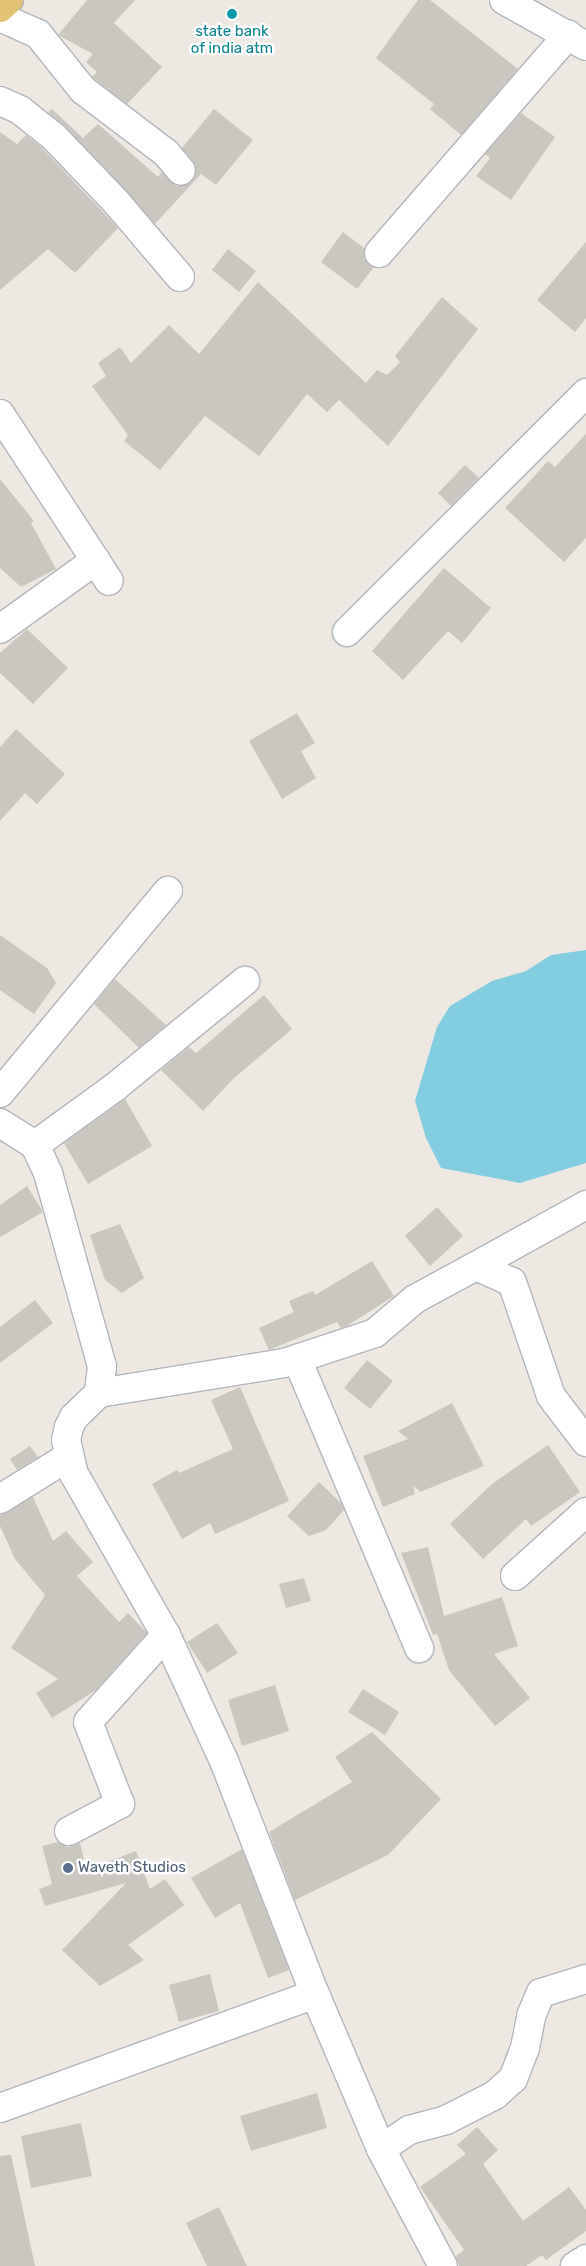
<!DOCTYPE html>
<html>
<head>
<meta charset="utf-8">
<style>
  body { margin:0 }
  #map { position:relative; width:586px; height:2266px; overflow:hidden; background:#ede8e2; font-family:Rubik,sans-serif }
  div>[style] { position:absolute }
  .water>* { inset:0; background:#83cde1 }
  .building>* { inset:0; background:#cac6c0 }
  .roads { filter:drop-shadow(1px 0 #b3b5bc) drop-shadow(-1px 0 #b3b5bc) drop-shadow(0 1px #b3b5bc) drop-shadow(0 -1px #b3b5bc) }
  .minor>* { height:28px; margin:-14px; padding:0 14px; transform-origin:14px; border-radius:14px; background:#fff }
  .major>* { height:28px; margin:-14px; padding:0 14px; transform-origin:14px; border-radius:14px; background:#e1c274 }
  .dots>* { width:14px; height:14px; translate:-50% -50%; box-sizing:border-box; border:2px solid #fff; border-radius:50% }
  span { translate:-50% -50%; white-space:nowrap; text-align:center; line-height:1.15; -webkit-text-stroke:5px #fff; paint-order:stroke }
  .culture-label { font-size:15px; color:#0d838f }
  .service-label { font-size:15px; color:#4e5e75 }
  .left { translate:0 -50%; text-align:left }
</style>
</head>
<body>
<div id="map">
  <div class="water">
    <div style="clip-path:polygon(586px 950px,586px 1163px,520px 1183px,441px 1168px,426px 1138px,415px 1101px,437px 1027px,450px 1006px,492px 981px,526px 971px,551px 955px)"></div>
  </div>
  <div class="building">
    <div style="clip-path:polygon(87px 0,135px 0,114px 23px,162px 67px,127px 104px,92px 77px,97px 72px,86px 62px,93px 54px,58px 35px)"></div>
    <div style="clip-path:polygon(418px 0,430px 0,518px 69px,461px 135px,430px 109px,434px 104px,376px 58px)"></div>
    <div style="clip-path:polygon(52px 109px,83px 138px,98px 124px,158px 177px,162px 172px,176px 186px,191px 183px,195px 177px,193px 161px,182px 148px,214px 109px,253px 140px,216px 185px,201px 174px,155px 224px,65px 126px,48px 112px)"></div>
    <div style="clip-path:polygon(521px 113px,555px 137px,511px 200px,476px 176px,490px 158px,485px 154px)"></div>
    <div style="clip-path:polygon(0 132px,17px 144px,26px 135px,43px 149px,118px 228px,75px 273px,48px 249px,0 290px)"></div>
    <div style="clip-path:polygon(343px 232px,364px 248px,364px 259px,374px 267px,357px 289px,321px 262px)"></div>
    <div style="clip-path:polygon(586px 242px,586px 318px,575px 332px,537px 300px)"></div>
    <div style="clip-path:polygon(228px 249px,256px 271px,239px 292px,212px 270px)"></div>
    <div style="clip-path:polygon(258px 282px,366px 383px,377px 370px,387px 375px,400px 362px,395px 356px,442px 297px,478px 329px,388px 446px,339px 400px,327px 412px,307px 394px,259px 456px,205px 416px,160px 470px,124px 441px,128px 435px,92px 386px,106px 376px,98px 363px,120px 347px,131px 363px,169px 325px,199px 354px)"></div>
    <div style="clip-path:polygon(586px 434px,586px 538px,564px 562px,505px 508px,548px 461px,555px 467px)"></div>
    <div style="clip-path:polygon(465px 465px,479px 478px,451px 506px,438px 493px)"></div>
    <div style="clip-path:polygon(0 479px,34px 521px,31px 523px,56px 569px,21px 587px,0 568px)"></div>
    <div style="clip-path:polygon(444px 568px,491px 608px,462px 643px,448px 631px,403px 680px,372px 651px)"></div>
    <div style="clip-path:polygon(27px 629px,68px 668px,33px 704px,0 673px,0 653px)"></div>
    <div style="clip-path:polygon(297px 713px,315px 743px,301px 751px,316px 778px,282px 799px,249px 741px)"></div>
    <div style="clip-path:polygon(16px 729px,65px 774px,37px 804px,25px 793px,0 821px,0 747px)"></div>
    <div style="clip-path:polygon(0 935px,47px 968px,56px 983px,34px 1014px,0 990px)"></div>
    <div style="clip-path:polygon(115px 979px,166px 1025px,139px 1048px,94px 1004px)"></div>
    <div style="clip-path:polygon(264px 995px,292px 1029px,233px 1079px,203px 1111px,161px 1070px,189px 1047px,196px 1053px)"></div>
    <div style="clip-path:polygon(125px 1099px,152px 1146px,88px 1184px,64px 1143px)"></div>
    <div style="clip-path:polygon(27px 1186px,43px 1212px,0 1237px,0 1205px)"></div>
    <div style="clip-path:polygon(437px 1207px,463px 1236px,430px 1266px,405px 1236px)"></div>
    <div style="clip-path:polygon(120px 1224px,144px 1278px,122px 1293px,105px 1280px,90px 1235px)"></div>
    <div style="clip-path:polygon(372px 1261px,394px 1296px,347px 1326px,341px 1328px,337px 1322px,269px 1350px,259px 1328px,294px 1312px,289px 1301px,313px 1291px,315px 1295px)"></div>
    <div style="clip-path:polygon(35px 1300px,53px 1323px,0 1363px,0 1327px)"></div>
    <div style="clip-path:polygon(367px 1360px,393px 1381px,370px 1409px,344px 1388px)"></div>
    <div style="clip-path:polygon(240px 1387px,289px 1501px,215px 1534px,210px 1523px,182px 1539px,152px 1484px,177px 1470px,179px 1473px,233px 1449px,211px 1400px)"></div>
    <div style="clip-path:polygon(452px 1403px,484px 1466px,420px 1492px,413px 1485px,415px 1494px,383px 1507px,363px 1456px,408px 1439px,398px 1431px)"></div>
    <div style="clip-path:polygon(548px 1445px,580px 1492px,531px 1526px,526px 1519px,483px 1559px,450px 1524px,492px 1484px)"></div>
    <div style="clip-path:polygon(30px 1446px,38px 1457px,17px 1470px,10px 1459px)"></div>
    <div style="clip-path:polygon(319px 1482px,341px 1503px,344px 1510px,326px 1530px,309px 1536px,287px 1516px)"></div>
    <div style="clip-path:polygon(33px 1497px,53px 1541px,66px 1531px,93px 1562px,77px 1576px,119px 1622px,128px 1613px,147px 1633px,96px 1690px,52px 1718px,36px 1693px,58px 1679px,11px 1648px,45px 1595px,15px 1559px,0 1526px,0 1515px)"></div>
    <div style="clip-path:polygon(428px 1547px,444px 1616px,502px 1597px,518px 1646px,494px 1654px,530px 1698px,495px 1726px,449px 1670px,437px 1634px,433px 1635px,401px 1553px)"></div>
    <div style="clip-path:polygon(304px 1578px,311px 1601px,286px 1608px,279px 1584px)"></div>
    <div style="clip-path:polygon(217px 1623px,238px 1653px,207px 1673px,187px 1642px)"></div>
    <div style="clip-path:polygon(275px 1685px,289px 1731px,242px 1746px,228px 1700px)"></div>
    <div style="clip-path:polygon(363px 1689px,399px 1712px,385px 1735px,348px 1712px)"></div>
    <div style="clip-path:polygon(372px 1732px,441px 1799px,388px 1855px,295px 1900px,269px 1832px,352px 1782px,335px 1757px)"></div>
    <div style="clip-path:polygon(58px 1842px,68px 1847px,80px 1843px,87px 1870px,136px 1851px,150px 1889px,165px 1879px,184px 1905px,128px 1945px,144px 1960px,100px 1986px,62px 1950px,126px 1883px,45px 1906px,39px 1889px,52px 1884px,42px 1846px)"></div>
    <div style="clip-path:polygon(242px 1849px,289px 1970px,268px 1978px,240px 1903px,215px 1918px,191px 1878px)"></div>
    <div style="clip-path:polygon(210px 1974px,219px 2011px,179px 2022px,169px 1985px)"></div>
    <div style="clip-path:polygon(317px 2093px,327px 2128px,251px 2151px,240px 2116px)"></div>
    <div style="clip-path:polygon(81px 2123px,92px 2176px,31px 2188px,21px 2136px)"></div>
    <div style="clip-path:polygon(477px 2127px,498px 2150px,483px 2164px,523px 2221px,569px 2187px,586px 2210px,586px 2231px,546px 2260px,542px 2255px,526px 2266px,459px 2266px,456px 2256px,464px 2250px,420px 2187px,466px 2154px,457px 2145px)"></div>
    <div style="clip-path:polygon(11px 2155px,35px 2266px,0 2266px,0 2156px)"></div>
    <div style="clip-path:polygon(219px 2207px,247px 2266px,207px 2266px,186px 2223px)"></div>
  </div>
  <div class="roads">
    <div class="minor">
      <div style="left:504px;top:0;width:94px;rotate:29.3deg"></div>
      <div style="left:0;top:17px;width:42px;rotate:24.1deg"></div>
      <div style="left:38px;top:34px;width:72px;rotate:51.2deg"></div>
      <div style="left:83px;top:90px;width:104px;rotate:37.2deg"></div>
      <div style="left:166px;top:153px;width:23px;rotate:50deg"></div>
      <div style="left:0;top:101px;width:22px;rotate:24deg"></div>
      <div style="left:20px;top:110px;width:43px;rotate:38.5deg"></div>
      <div style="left:54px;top:137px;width:91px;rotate:46.3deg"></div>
      <div style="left:117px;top:203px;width:97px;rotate:49.6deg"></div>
      <div style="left:379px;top:253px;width:289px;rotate:-49.1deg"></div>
      <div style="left:0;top:414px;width:199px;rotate:56.9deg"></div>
      <div style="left:0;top:629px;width:118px;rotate:-35.7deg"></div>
      <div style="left:347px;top:632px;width:338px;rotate:-45deg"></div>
      <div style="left:0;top:1093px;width:263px;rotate:-50.3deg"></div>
      <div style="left:0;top:1123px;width:41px;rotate:32.2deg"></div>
      <div style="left:35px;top:1145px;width:31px;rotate:65deg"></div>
      <div style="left:48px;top:1173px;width:201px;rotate:74.4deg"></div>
      <div style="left:102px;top:1367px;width:26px;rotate:97deg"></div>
      <div style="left:99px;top:1393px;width:35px;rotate:136deg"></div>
      <div style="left:74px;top:1417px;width:11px;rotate:117deg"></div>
      <div style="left:69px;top:1427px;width:13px;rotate:103deg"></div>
      <div style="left:66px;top:1440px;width:35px;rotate:77deg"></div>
      <div style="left:74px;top:1474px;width:185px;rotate:60.3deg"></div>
      <div style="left:166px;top:1635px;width:139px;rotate:65.3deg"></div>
      <div style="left:224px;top:1761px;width:250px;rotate:68.7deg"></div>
      <div style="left:35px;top:1145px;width:99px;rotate:-35.9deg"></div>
      <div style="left:115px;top:1087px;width:168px;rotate:-39.2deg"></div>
      <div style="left:476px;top:1266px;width:126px;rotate:-29deg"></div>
      <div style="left:297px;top:1359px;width:314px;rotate:67.1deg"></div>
      <div style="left:99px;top:1393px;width:187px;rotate:-9.2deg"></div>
      <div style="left:284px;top:1363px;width:96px;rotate:-18.2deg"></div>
      <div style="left:375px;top:1333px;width:52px;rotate:-40.4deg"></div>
      <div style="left:415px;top:1299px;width:69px;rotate:-28.4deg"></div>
      <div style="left:476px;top:1266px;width:39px;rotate:24deg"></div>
      <div style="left:512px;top:1282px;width:120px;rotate:71.1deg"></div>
      <div style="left:551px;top:1396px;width:58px;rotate:52.7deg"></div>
      <div style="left:0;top:1499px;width:80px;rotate:-31.7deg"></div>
      <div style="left:515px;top:1576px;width:96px;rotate:-42deg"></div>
      <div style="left:69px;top:1831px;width:58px;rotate:-27.9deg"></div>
      <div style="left:120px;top:1804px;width:88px;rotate:-111.3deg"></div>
      <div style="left:88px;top:1722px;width:117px;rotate:-48.1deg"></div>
      <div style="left:0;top:2108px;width:335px;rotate:-19.9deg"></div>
      <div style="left:315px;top:1994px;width:168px;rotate:66.9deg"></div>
      <div style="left:381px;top:2149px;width:132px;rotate:62.1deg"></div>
      <div style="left:381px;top:2149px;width:34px;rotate:-34deg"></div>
      <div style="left:409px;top:2130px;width:38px;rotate:-15deg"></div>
      <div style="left:446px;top:2120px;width:55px;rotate:-27deg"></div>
      <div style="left:495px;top:2095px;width:24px;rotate:-42deg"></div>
      <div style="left:513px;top:2079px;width:33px;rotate:-69deg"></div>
      <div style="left:525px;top:2048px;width:33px;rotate:-79deg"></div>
      <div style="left:531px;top:2016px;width:25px;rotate:-67deg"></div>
      <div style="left:541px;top:1993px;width:47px;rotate:-17.3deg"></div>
      <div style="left:575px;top:2266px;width:13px;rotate:-32deg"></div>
    </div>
    <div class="major">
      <div style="left:0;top:8px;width:12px;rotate:-42deg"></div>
    </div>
  </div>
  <div class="dots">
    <div style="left:232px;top:14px;background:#0f9aa8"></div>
    <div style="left:68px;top:1868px;background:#5c6f8a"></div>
  </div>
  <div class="culture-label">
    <span style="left:232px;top:40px">state bank<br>of india atm</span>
  </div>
  <div class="service-label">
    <span class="left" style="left:78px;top:1868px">Waveth Studios</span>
  </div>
</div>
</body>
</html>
